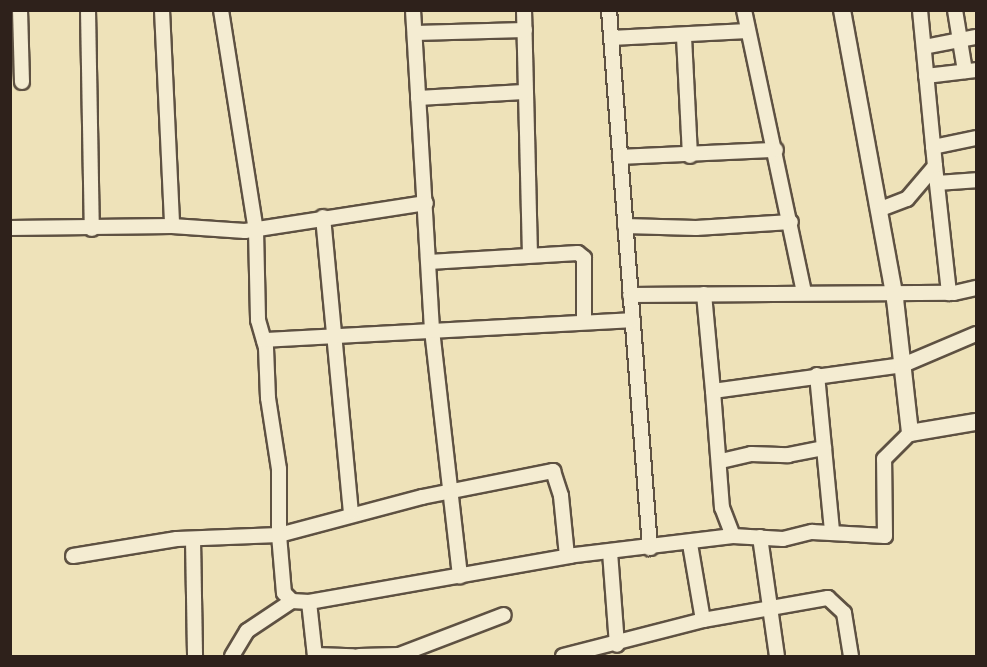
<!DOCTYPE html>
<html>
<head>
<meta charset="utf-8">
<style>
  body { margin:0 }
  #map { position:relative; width:987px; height:667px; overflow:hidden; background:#eee2b9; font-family:"IM FELL Double Pica",serif }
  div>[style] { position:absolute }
  .roads { filter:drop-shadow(2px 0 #5e5142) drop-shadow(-2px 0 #5e5142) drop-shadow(0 2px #5e5142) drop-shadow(0 -2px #5e5142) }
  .minor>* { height:14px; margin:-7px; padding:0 7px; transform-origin:7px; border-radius:7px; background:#f4ecd2 }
  .tertiary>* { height:16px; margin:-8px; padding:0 8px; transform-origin:8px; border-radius:8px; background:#f4ecd2 }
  span { translate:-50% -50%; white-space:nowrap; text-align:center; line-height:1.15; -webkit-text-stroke:5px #f4ecd2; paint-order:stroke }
  .frame { position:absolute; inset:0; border:12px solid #2e211b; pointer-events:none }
</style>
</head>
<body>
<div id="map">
  <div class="roads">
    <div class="minor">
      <div style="left:20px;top:10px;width:72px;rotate:88.4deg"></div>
      <div style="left:88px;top:10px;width:219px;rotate:89deg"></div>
      <div style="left:162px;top:10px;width:216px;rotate:87.3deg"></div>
      <div style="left:221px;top:10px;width:223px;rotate:81deg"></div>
      <div style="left:256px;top:230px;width:90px;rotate:88.7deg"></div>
      <div style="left:258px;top:320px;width:29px;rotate:74deg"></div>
      <div style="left:266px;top:348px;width:50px;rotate:87.7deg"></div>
      <div style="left:268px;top:398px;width:72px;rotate:81.2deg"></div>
      <div style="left:279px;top:469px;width:66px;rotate:90deg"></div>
      <div style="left:279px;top:535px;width:148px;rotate:-14.9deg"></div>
      <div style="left:422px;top:497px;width:134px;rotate:-11.2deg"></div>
      <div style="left:553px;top:471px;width:26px;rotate:72deg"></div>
      <div style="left:561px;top:496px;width:60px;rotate:84.3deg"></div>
      <div style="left:567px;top:556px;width:167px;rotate:-6.9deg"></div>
      <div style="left:733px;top:536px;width:50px;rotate:3.4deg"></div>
      <div style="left:783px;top:539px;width:30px;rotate:-14deg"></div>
      <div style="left:812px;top:532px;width:73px;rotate:3.1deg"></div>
      <div style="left:885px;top:536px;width:77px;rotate:-90.7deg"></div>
      <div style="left:884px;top:459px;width:37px;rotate:-45deg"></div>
      <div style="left:413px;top:10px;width:321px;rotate:86.6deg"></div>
      <div style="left:432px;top:330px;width:248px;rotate:83.5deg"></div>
      <div style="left:524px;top:10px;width:244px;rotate:88.6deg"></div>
      <div style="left:609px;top:10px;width:540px;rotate:85.64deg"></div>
      <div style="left:744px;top:10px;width:289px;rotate:78deg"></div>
      <div style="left:955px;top:10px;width:62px;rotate:80.7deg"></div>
      <div style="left:415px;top:33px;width:110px;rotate:-1.6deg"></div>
      <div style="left:684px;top:37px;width:119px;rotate:87.1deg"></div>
      <div style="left:611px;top:38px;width:137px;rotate:-2.9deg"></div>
      <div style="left:924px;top:47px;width:53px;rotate:-10.9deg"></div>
      <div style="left:926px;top:76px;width:50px;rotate:-6.8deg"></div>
      <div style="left:418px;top:98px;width:106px;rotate:-3.2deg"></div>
      <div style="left:933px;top:147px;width:44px;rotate:-11.8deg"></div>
      <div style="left:620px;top:157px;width:156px;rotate:-2.6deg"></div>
      <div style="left:935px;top:166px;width:128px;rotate:83.7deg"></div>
      <div style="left:937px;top:183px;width:39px;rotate:-4deg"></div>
      <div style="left:878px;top:210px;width:31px;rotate:-21deg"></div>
      <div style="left:907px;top:199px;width:43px;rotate:-49.7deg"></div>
      <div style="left:935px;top:166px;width:157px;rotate:-95.5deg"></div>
      <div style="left:323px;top:217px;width:297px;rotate:84.6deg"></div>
      <div style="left:625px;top:226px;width:71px;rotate:1.6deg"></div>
      <div style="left:696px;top:228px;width:95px;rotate:-3.6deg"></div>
      <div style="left:10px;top:228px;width:162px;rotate:-0.7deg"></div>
      <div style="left:172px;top:226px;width:73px;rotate:3.9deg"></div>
      <div style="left:245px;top:231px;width:183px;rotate:-8.8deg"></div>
      <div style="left:429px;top:262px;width:149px;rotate:-3.5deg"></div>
      <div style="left:578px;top:253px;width:8px;rotate:40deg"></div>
      <div style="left:584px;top:258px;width:64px;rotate:90deg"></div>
      <div style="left:704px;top:294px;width:97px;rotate:84.7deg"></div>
      <div style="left:630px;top:295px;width:324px;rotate:-0.4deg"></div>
      <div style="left:954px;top:293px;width:23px;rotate:-13deg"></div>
      <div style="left:264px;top:340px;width:369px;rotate:-3.1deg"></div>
      <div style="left:817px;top:375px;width:158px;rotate:84.5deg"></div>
      <div style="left:721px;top:461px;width:31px;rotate:-13deg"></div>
      <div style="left:751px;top:454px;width:37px;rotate:2deg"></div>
      <div style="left:788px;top:455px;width:37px;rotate:-11deg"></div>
      <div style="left:733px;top:536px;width:30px;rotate:-111deg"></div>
      <div style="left:722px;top:508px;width:117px;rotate:-94.4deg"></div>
      <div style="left:713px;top:391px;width:192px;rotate:-7.8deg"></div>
      <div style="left:903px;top:365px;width:79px;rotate:-23deg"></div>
      <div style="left:760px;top:537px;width:120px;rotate:81.9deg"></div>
      <div style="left:193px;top:539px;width:117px;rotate:89deg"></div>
      <div style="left:690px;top:544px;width:77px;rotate:80.3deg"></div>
      <div style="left:610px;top:552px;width:93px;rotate:85.7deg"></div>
      <div style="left:73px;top:556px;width:105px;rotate:-9.3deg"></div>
      <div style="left:177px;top:539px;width:102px;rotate:-2.2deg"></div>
      <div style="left:279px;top:535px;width:58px;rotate:85.1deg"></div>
      <div style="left:284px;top:593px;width:11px;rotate:45deg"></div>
      <div style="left:292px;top:601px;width:17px;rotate:3deg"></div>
      <div style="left:309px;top:602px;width:266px;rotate:-10deg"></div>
      <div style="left:309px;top:602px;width:54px;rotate:83.7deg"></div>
      <div style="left:315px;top:655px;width:38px;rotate:2deg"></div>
      <div style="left:232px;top:656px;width:29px;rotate:-59deg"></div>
      <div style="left:247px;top:631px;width:54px;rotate:-33.7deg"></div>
      <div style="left:359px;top:656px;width:40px;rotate:-1.4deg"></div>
      <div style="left:399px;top:655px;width:112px;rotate:-20.9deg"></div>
      <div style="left:563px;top:656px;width:145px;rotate:-14.4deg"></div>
      <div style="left:703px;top:620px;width:127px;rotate:-10deg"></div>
      <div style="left:828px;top:598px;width:22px;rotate:43deg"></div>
      <div style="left:844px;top:613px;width:44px;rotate:80.8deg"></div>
    </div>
    <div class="tertiary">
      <div style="left:842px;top:10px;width:294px;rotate:79.6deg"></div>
      <div style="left:895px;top:299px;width:135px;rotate:83.6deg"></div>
      <div style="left:910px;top:433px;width:67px;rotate:-9.5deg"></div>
    </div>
  </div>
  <div class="frame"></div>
</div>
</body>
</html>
